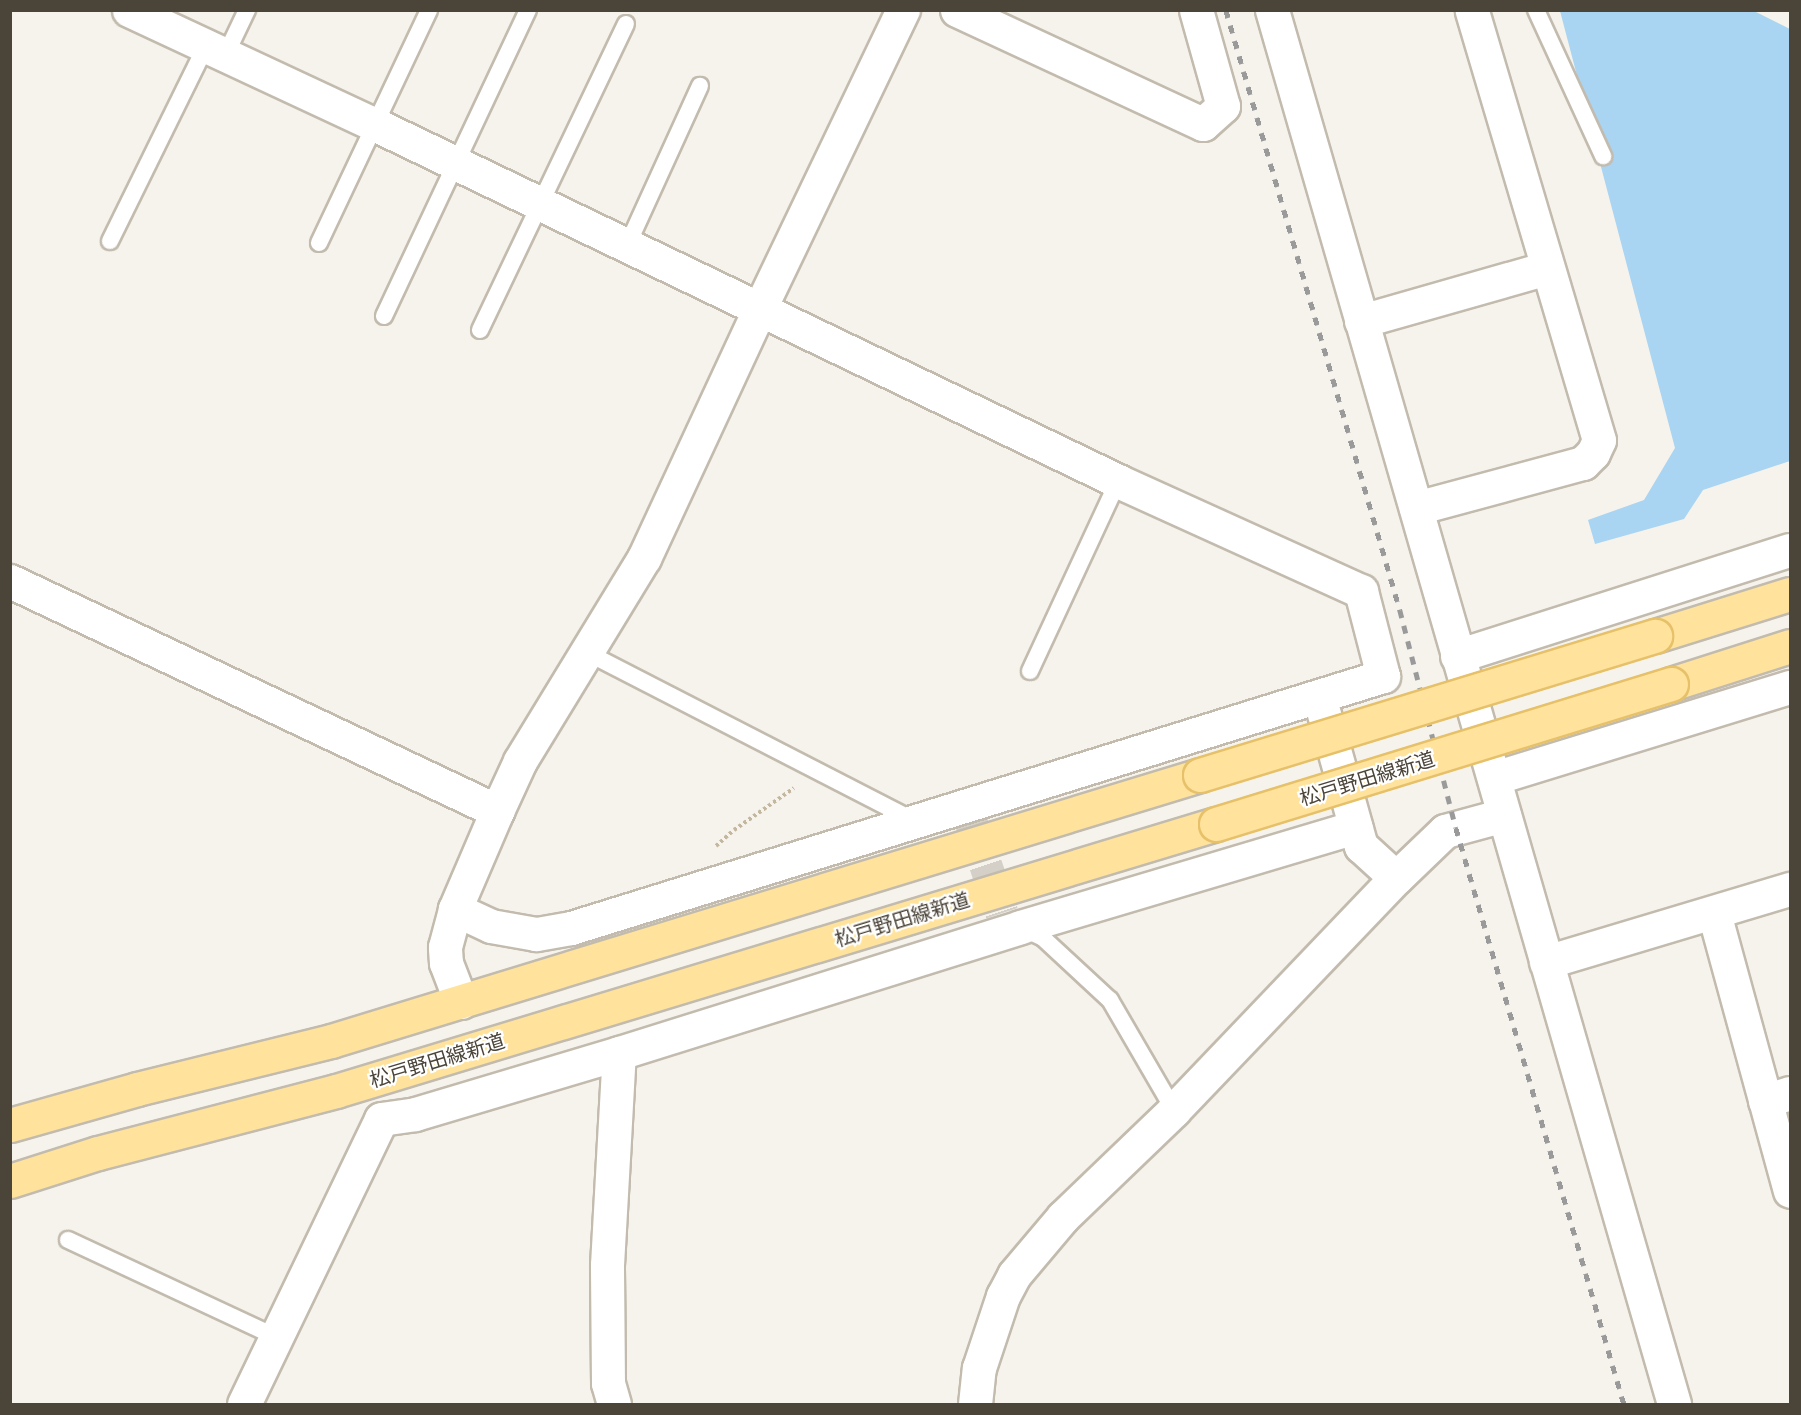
<!DOCTYPE html>
<html>
<head>
<meta charset="utf-8">
<style>
  body { margin:0 }
  #map { position:relative; width:1801px; height:1415px; overflow:hidden; background:#f6f3ec; font-family:Lato,"Noto Sans JP",sans-serif }
  div>[style] { position:absolute }
  .water>* { inset:0; background:#a9d4f2 }
  .street-tunnel>* { height:33px; margin-top:-16.5px; transform-origin:0; background:repeating-linear-gradient(90deg,#d4d0c8 0 33px,transparent 0 49px) }
  .path>* { height:4px; margin-top:-2px; transform-origin:0; background:repeating-linear-gradient(90deg,#c4b79f 0 3px,transparent 0 6px) }
  .roads { filter:drop-shadow(2px 0 #c2bbae) drop-shadow(-2px 0 #c2bbae) drop-shadow(0 2px #c2bbae) drop-shadow(0 -2px #c2bbae) }
  .lane>* { height:16px; margin:-8px; padding:0 8px; transform-origin:8px; border-radius:8px; background:#fff }
  .street>* { height:33px; margin:-16.5px; padding:0 16.5px; transform-origin:16.5px; border-radius:16.5px; background:#fff }
  .primary>* { height:33px; margin:-16.5px; padding:0 16.5px; transform-origin:16.5px; border-radius:16.5px; background:#ffe39c }
  .rail>* { height:4.5px; margin-top:-2.25px; transform-origin:0; background:repeating-linear-gradient(90deg,#9a9a9a 0 8px,transparent 0 16px) }
  .bridges { filter:drop-shadow(2px 0 #e6c16a) drop-shadow(-2px 0 #e6c16a) drop-shadow(0 2px #e6c16a) drop-shadow(0 -2px #e6c16a) }
  .primary-bridge>* { height:33px; margin:-16.5px; padding:0 16.5px; transform-origin:16.5px; border-radius:16.5px; background:#ffe39c }
  span { translate:-50% -50%; white-space:nowrap; text-align:center; line-height:1.15; -webkit-text-stroke:4.5px #fff; paint-order:stroke }
  .street-label { font-size:20px; color:#4b4439 }
  .frame { position:absolute; inset:0; border:12px solid #4b4439; pointer-events:none }
</style>
</head>
<body>
<div id="map">
  <div class="water">
    <div style="clip-path:polygon(1560px 11px,1754px 11px,1790px 29px,1790px 461px,1703px 490px,1684px 519px,1595px 544px,1588px 520px,1644px 500px,1675px 448px)"></div>
  </div>
  <div class="street-tunnel">
    <div style="left:970px;top:818px;width:100px;rotate:71.4deg"></div>
  </div>
  <div class="path">
    <div style="left:716px;top:846px;width:24px;rotate:-42deg"></div>
    <div style="left:734px;top:830px;width:73px;rotate:-35deg"></div>
  </div>
  <div class="roads">
    <div class="lane">
      <div style="left:1536px;top:10px;width:161px;rotate:65.3deg"></div>
      <div style="left:226px;top:54px;width:49px;rotate:-64.5deg"></div>
      <div style="left:110px;top:241px;width:217px;rotate:-63.8deg"></div>
      <div style="left:319px;top:243px;width:258px;rotate:-64.7deg"></div>
      <div style="left:627px;top:246px;width:176px;rotate:-65.5deg"></div>
      <div style="left:384px;top:316px;width:338px;rotate:-64.8deg"></div>
      <div style="left:480px;top:330px;width:339px;rotate:-64.5deg"></div>
      <div style="left:586px;top:652px;width:370px;rotate:27.2deg"></div>
      <div style="left:1030px;top:671px;width:209px;rotate:-65.1deg"></div>
      <div style="left:1022px;top:928px;width:23px;rotate:25deg"></div>
      <div style="left:1043px;top:938px;width:91px;rotate:42.8deg"></div>
      <div style="left:1110px;top:1000px;width:127px;rotate:59.8deg"></div>
      <div style="left:68px;top:1240px;width:230px;rotate:25deg"></div>
    </div>
    <div class="street">
      <div style="left:129px;top:10px;width:270px;rotate:25deg"></div>
      <div style="left:374px;top:124px;width:825px;rotate:25.63deg"></div>
      <div style="left:1118px;top:481px;width:267px;rotate:24.4deg"></div>
      <div style="left:1361px;top:591px;width:88px;rotate:75.5deg"></div>
      <div style="left:1383px;top:676px;width:850px;rotate:162.76deg"></div>
      <div style="left:571px;top:928px;width:36px;rotate:170deg"></div>
      <div style="left:536px;top:934px;width:46px;rotate:-169.9deg"></div>
      <div style="left:491px;top:926px;width:40px;rotate:-155deg"></div>
      <div style="left:957px;top:10px;width:271px;rotate:24.9deg"></div>
      <div style="left:1203px;top:124px;width:27px;rotate:-42deg"></div>
      <div style="left:1223px;top:106px;width:100px;rotate:-105.7deg"></div>
      <div style="left:1272px;top:10px;width:1451px;rotate:73.91deg"></div>
      <div style="left:1361px;top:321px;width:193px;rotate:-15.9deg"></div>
      <div style="left:1416px;top:508px;width:173px;rotate:-15.1deg"></div>
      <div style="left:1583px;top:463px;width:14px;rotate:-45deg"></div>
      <div style="left:1593px;top:453px;width:14px;rotate:-65deg"></div>
      <div style="left:1599px;top:440px;width:448px;rotate:-106.5deg"></div>
      <div style="left:10px;top:581px;width:539px;rotate:25.28deg"></div>
      <div style="left:1457px;top:656px;width:349px;rotate:-17.7deg"></div>
      <div style="left:1319px;top:696px;width:156px;rotate:74.4deg"></div>
      <div style="left:1361px;top:846px;width:47px;rotate:42.4deg"></div>
      <div style="left:1494px;top:778px;width:310px;rotate:-17.1deg"></div>
      <div style="left:1714px;top:913px;width:288px;rotate:74.7deg"></div>
      <div style="left:1546px;top:962px;width:255px;rotate:-16.7deg"></div>
      <div style="left:461px;top:1002px;width:42px;rotate:-111deg"></div>
      <div style="left:446px;top:963px;width:16px;rotate:-94deg"></div>
      <div style="left:445px;top:947px;width:39px;rotate:-75deg"></div>
      <div style="left:455px;top:909px;width:107px;rotate:-66.8deg"></div>
      <div style="left:497px;top:811px;width:55px;rotate:-65.3deg"></div>
      <div style="left:520px;top:761px;width:238px;rotate:-58.6deg"></div>
      <div style="left:644px;top:558px;width:276px;rotate:-65.1deg"></div>
      <div style="left:760px;top:308px;width:331px;rotate:-64.4deg"></div>
      <div style="left:1765px;top:1101px;width:26px;rotate:-18deg"></div>
      <div style="left:244px;top:1404px;width:316px;rotate:-64.3deg"></div>
      <div style="left:381px;top:1119px;width:34px;rotate:-8deg"></div>
      <div style="left:415px;top:1114px;width:213px;rotate:-16.6deg"></div>
      <div style="left:619px;top:1053px;width:420px;rotate:-17.4deg"></div>
      <div style="left:1020px;top:927px;width:350px;rotate:-16.6deg"></div>
      <div style="left:614px;top:1404px;width:22px;rotate:-106deg"></div>
      <div style="left:608px;top:1383px;width:118px;rotate:-90.5deg"></div>
      <div style="left:607px;top:1265px;width:212px;rotate:-86.8deg"></div>
      <div style="left:975px;top:1404px;width:36px;rotate:-84deg"></div>
      <div style="left:979px;top:1368px;width:76px;rotate:-71.6deg"></div>
      <div style="left:1003px;top:1296px;width:24px;rotate:-62deg"></div>
      <div style="left:1014px;top:1275px;width:76px;rotate:-49.8deg"></div>
      <div style="left:1063px;top:1217px;width:154px;rotate:-43.9deg"></div>
      <div style="left:1174px;top:1110px;width:321px;rotate:-46.3deg"></div>
      <div style="left:1396px;top:878px;width:68px;rotate:-43.8deg"></div>
      <div style="left:1445px;top:831px;width:61px;rotate:-15.2deg"></div>
    </div>
    <div class="primary">
      <div style="left:1655px;top:636px;width:141px;rotate:-17.3deg"></div>
      <div style="left:1671px;top:684px;width:125px;rotate:-17.7deg"></div>
      <div style="left:10px;top:1125px;width:132px;rotate:-15.8deg"></div>
      <div style="left:137px;top:1089px;width:200px;rotate:-13.9deg"></div>
      <div style="left:331px;top:1041px;width:909px;rotate:-17.02deg"></div>
      <div style="left:10px;top:1181px;width:92px;rotate:-17.7deg"></div>
      <div style="left:98px;top:1153px;width:246px;rotate:-14.6deg"></div>
      <div style="left:336px;top:1091px;width:920px;rotate:-16.88deg"></div>
    </div>
  </div>
  <div class="rail">
    <div style="left:1226px;top:10px;width:625px;rotate:73.83deg"></div>
    <div style="left:1400px;top:610px;width:225px;rotate:75.6deg"></div>
    <div style="left:1456px;top:828px;width:600px;rotate:73.74deg"></div>
  </div>
  <div class="bridges">
    <div class="primary-bridge">
      <div style="left:1200px;top:775px;width:476px;rotate:-17deg"></div>
      <div style="left:1216px;top:824px;width:476px;rotate:-17.1deg"></div>
    </div>
  </div>
  <div class="street-label">
    <span style="left:1367px;top:778px;rotate:-17deg">松戸野田線新道</span>
    <span style="left:902px;top:919px;rotate:-17deg">松戸野田線新道</span>
    <span style="left:437px;top:1060px;rotate:-17deg">松戸野田線新道</span>
  </div>
  <div class="frame"></div>
</div>
</body>
</html>
